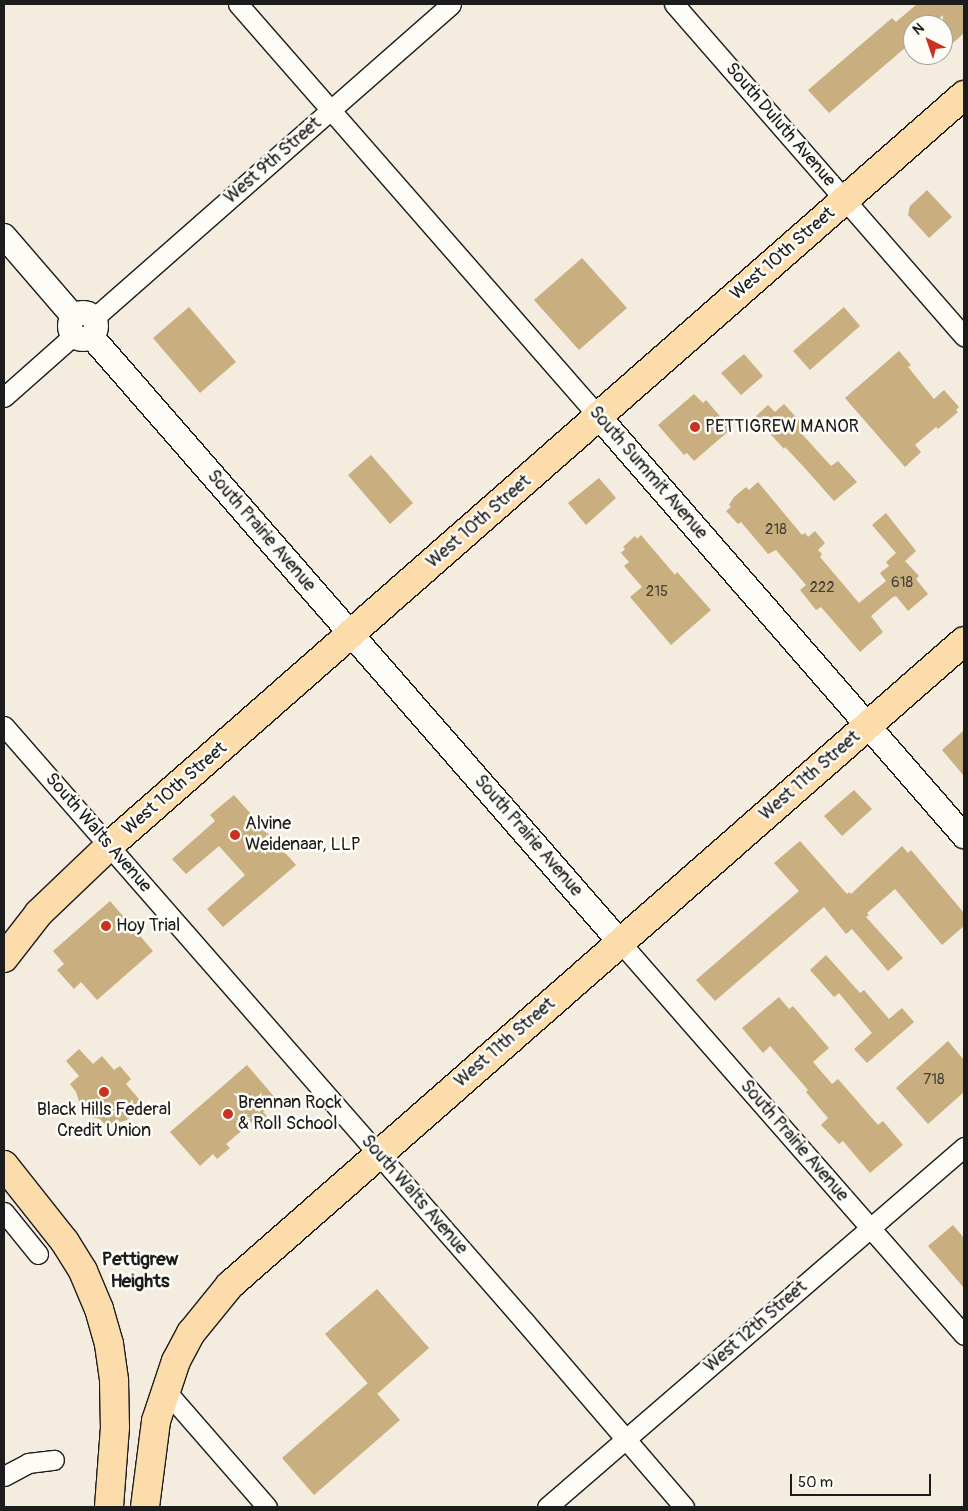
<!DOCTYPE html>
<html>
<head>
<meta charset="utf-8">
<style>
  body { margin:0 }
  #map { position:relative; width:968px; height:1511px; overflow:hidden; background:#f3ecdf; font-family:Pangolin,sans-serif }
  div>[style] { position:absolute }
  .building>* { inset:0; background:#c9ae7f }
  .roads { filter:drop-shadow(1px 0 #1c1c1c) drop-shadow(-1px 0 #1c1c1c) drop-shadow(0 1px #1c1c1c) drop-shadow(0 -1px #1c1c1c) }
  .minor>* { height:19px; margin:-9.5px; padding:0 9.5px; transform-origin:9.5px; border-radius:9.5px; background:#fdfcf7 }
  .tertiary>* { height:24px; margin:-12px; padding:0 12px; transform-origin:12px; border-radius:12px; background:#fdfcf7 }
  .tertiary>.ring { margin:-12px; padding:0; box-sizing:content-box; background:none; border:24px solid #fdfcf7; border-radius:50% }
  .primary>* { height:28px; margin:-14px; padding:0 14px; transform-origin:14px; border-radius:14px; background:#fddcac }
  .dots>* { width:14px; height:14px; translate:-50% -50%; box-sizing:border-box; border:2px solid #fdfcf7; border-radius:50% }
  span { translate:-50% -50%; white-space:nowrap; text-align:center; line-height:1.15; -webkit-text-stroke:5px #fdfcf7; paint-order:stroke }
  .number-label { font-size:15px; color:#474035 }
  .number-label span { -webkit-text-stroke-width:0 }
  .street-label { font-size:18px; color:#1c1c1c }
  .poi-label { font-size:18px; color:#1c1c1c }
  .left { translate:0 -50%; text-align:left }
  .neighbourhood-label { font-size:19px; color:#1c1c1c; font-weight:700 }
  .frame { position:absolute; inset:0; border:5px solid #1c1c1c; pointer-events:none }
  .north { position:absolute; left:903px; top:15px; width:50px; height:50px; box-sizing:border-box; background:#fdfcf7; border:1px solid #a3a29f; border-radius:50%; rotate:319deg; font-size:14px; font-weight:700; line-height:20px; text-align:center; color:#1c1c1c }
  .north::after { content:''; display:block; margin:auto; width:18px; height:22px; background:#c8321e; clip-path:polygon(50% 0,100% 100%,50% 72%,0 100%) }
  .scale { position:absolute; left:790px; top:1474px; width:141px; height:22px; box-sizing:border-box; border:2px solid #1c1c1c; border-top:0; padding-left:6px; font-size:15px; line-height:18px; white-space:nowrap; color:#1c1c1c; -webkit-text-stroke:4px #fdfcf7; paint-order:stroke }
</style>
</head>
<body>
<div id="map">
  <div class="building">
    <div style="clip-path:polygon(917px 4px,964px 4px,964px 33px,943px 52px,943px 15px,931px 25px,913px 25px,913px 41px,829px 113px,808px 90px,892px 18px,896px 22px)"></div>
    <div style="clip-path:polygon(927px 190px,952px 217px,929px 238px,908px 215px,910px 206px)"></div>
    <div style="clip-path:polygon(582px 258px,627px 308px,579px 350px,534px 300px)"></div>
    <div style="clip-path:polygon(189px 307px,236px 362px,200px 393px,153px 338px)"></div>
    <div style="clip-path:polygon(844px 307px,860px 326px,810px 370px,793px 351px)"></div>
    <div style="clip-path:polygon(899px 351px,911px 365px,908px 367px,934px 399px,944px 390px,959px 407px,956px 410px,958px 412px,938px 429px,936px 427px,915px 445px,921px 452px,905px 467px,845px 398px)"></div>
    <div style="clip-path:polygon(744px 354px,763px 376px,741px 395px,721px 373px)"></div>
    <div style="clip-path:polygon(694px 394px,703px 403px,706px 400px,731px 429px,694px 461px,687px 453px,684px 455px,658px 425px)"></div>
    <div style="clip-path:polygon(784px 404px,806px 428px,801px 433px,831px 466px,838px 461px,857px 482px,834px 501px,802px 465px,785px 447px,784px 449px,755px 417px,768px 405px,775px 412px)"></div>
    <div style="clip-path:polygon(371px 455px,413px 503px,390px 524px,348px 475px)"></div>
    <div style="clip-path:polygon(599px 478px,616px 498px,586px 525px,568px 503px)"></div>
    <div style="clip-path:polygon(758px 482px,802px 535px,805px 533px,808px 537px,815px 531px,825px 543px,818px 550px,822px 554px,820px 557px,859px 603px,886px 581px,880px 573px,889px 566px,886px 562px,896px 553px,872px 525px,886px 513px,916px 551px,905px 561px,919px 576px,916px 579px,928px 594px,908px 611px,896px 596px,893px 597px,871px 616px,883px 632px,860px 652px,821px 607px,816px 610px,800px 590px,806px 585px,776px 550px,768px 554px,741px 522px,738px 524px,726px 511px,731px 507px,729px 505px,734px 497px,746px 487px,749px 490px)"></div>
    <div style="clip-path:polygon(641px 535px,675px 575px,677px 572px,711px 610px,671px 645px,630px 597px,642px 587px,624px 566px,629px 562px,621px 553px,625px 549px,623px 547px,635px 536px,637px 539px)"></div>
    <div style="clip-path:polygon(964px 730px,964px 776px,942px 750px)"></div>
    <div style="clip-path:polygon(854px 790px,872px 809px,842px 836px,824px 816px)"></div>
    <div style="clip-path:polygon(234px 795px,296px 865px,223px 927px,207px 909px,245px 875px,219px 846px,186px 874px,172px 859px,215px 821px,210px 815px)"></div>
    <div style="clip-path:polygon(800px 841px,847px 894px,849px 892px,851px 894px,902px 846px,908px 853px,911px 850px,964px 913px,964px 926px,942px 945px,895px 889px,867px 913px,869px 915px,866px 917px,903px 958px,888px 971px,852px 929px,846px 934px,824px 907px,715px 1001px,696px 980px,799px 891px,774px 863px)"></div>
    <div style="clip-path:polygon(110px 901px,153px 951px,97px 1000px,81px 982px,74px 989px,57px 970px,64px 964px,53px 951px)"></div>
    <div style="clip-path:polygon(826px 955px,860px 993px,864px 990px,889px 1019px,902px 1008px,914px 1022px,867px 1063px,854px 1049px,872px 1033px,839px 993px,834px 997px,810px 970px)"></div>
    <div style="clip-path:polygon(779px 997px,789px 1009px,793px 1006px,829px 1048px,813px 1062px,832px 1084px,838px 1079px,878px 1125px,883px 1121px,903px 1145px,870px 1173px,843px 1141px,839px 1144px,821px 1125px,828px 1118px,806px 1092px,808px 1090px,770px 1046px,763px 1053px,742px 1028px)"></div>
    <div style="clip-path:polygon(948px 1041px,964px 1060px,964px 1092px,928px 1124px,896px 1088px)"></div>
    <div style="clip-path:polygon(79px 1049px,93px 1064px,102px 1056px,114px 1070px,120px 1066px,131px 1079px,126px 1084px,139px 1099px,134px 1112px,127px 1120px,120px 1122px,117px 1119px,107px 1127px,100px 1119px,88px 1116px,82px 1110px,76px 1092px,70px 1084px,79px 1076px,66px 1061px)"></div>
    <div style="clip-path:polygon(247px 1065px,277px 1100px,263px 1112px,267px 1116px,255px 1126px,252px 1122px,226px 1144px,230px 1148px,217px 1159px,213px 1154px,200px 1166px,170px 1132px)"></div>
    <div style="clip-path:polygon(953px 1225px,964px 1238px,964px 1288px,928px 1246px)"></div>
    <div style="clip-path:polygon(377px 1289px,429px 1348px,377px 1394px,325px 1334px)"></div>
    <div style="clip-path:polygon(368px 1383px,400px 1420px,314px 1495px,282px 1458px)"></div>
  </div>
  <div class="roads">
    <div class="minor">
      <div style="left:238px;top:4px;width:549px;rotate:48.84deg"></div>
      <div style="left:674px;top:4px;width:441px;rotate:48.9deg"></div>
      <div style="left:94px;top:318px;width:475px;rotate:-41.3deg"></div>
      <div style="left:4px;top:397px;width:94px;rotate:-41.5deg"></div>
      <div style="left:4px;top:726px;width:792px;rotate:48.84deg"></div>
      <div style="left:525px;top:1322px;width:244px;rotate:49.3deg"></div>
      <div style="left:620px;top:942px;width:522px;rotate:48.8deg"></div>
      <div style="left:4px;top:1212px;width:54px;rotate:51deg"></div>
      <div style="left:165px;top:1390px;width:155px;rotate:48.9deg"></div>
      <div style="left:4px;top:1476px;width:27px;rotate:-28deg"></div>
      <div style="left:28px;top:1463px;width:26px;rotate:-7deg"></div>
      <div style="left:547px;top:1507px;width:551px;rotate:-40.8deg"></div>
    </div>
    <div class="tertiary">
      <div style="left:4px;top:236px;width:107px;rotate:49.2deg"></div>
      <div class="ring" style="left:70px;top:313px;width:2px;height:2px"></div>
      <div style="left:91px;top:336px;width:804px;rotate:48.88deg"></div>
      <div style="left:599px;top:417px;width:556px;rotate:48.94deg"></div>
    </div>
    <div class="primary">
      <div style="left:4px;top:958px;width:57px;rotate:-52.1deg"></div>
      <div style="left:39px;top:913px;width:97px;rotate:-43.7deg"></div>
      <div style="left:109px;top:846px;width:1138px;rotate:-41.29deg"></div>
      <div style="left:4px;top:1165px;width:98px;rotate:51.6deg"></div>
      <div style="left:65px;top:1242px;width:34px;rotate:58deg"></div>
      <div style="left:83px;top:1271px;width:41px;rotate:67.2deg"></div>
      <div style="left:99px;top:1309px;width:36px;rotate:74deg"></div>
      <div style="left:109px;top:1344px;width:37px;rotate:82deg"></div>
      <div style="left:114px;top:1381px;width:46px;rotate:88.8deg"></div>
      <div style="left:115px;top:1427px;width:80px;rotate:94.3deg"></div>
      <div style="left:145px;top:1507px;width:87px;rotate:-82.7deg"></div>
      <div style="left:156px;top:1421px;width:63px;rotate:-71.6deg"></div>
      <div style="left:176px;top:1361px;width:32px;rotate:-62deg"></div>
      <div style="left:191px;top:1333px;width:62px;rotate:-50.9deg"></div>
      <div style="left:230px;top:1285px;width:976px;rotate:-41.26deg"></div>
    </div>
  </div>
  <div class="dots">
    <div style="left:695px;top:427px;background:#c8321e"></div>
    <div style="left:235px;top:835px;background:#c8321e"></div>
    <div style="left:106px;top:926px;background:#c8321e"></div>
    <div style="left:104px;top:1092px;background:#c8321e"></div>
    <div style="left:228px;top:1114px;background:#c8321e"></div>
  </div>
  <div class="number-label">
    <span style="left:776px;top:530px">218</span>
    <span style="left:902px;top:583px">618</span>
    <span style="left:822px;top:588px">222</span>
    <span style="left:657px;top:592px">215</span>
    <span style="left:934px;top:1080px">718</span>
  </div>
  <div class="street-label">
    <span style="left:780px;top:125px;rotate:49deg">South Duluth Avenue</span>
    <span style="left:273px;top:161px;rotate:-41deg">West 9th Street</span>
    <span style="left:783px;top:254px;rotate:-41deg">West 10th Street</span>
    <span style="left:648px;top:473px;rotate:49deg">South Summit Avenue</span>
    <span style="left:479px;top:522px;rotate:-41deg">West 10th Street</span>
    <span style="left:261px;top:531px;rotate:49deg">South Prairie Avenue</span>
    <span style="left:810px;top:776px;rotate:-41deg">West 11th Street</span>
    <span style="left:175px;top:789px;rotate:-41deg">West 10th Street</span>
    <span style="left:98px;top:833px;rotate:49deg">South Walts Avenue</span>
    <span style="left:528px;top:836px;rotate:49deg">South Prairie Avenue</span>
    <span style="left:505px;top:1043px;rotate:-41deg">West 11th Street</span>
    <span style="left:794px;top:1141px;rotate:49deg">South Prairie Avenue</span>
    <span style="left:414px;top:1195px;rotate:49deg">South Walts Avenue</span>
    <span style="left:756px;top:1327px;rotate:-41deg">West 12th Street</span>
  </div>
  <div class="poi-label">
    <span class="left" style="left:705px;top:427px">PETTIGREW MANOR</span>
    <span class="left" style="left:245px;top:835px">Alvine<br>Weidenaar, LLP</span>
    <span class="left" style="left:116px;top:926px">Hoy Trial</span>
    <span class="left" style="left:238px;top:1114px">Brennan Rock<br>&amp; Roll School</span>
    <span style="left:104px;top:1121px">Black Hills Federal<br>Credit Union</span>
  </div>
  <div class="neighbourhood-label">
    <span style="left:140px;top:1271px">Pettigrew<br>Heights</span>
  </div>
  <div class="frame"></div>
  <div class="north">N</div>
  <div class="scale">50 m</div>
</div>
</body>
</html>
